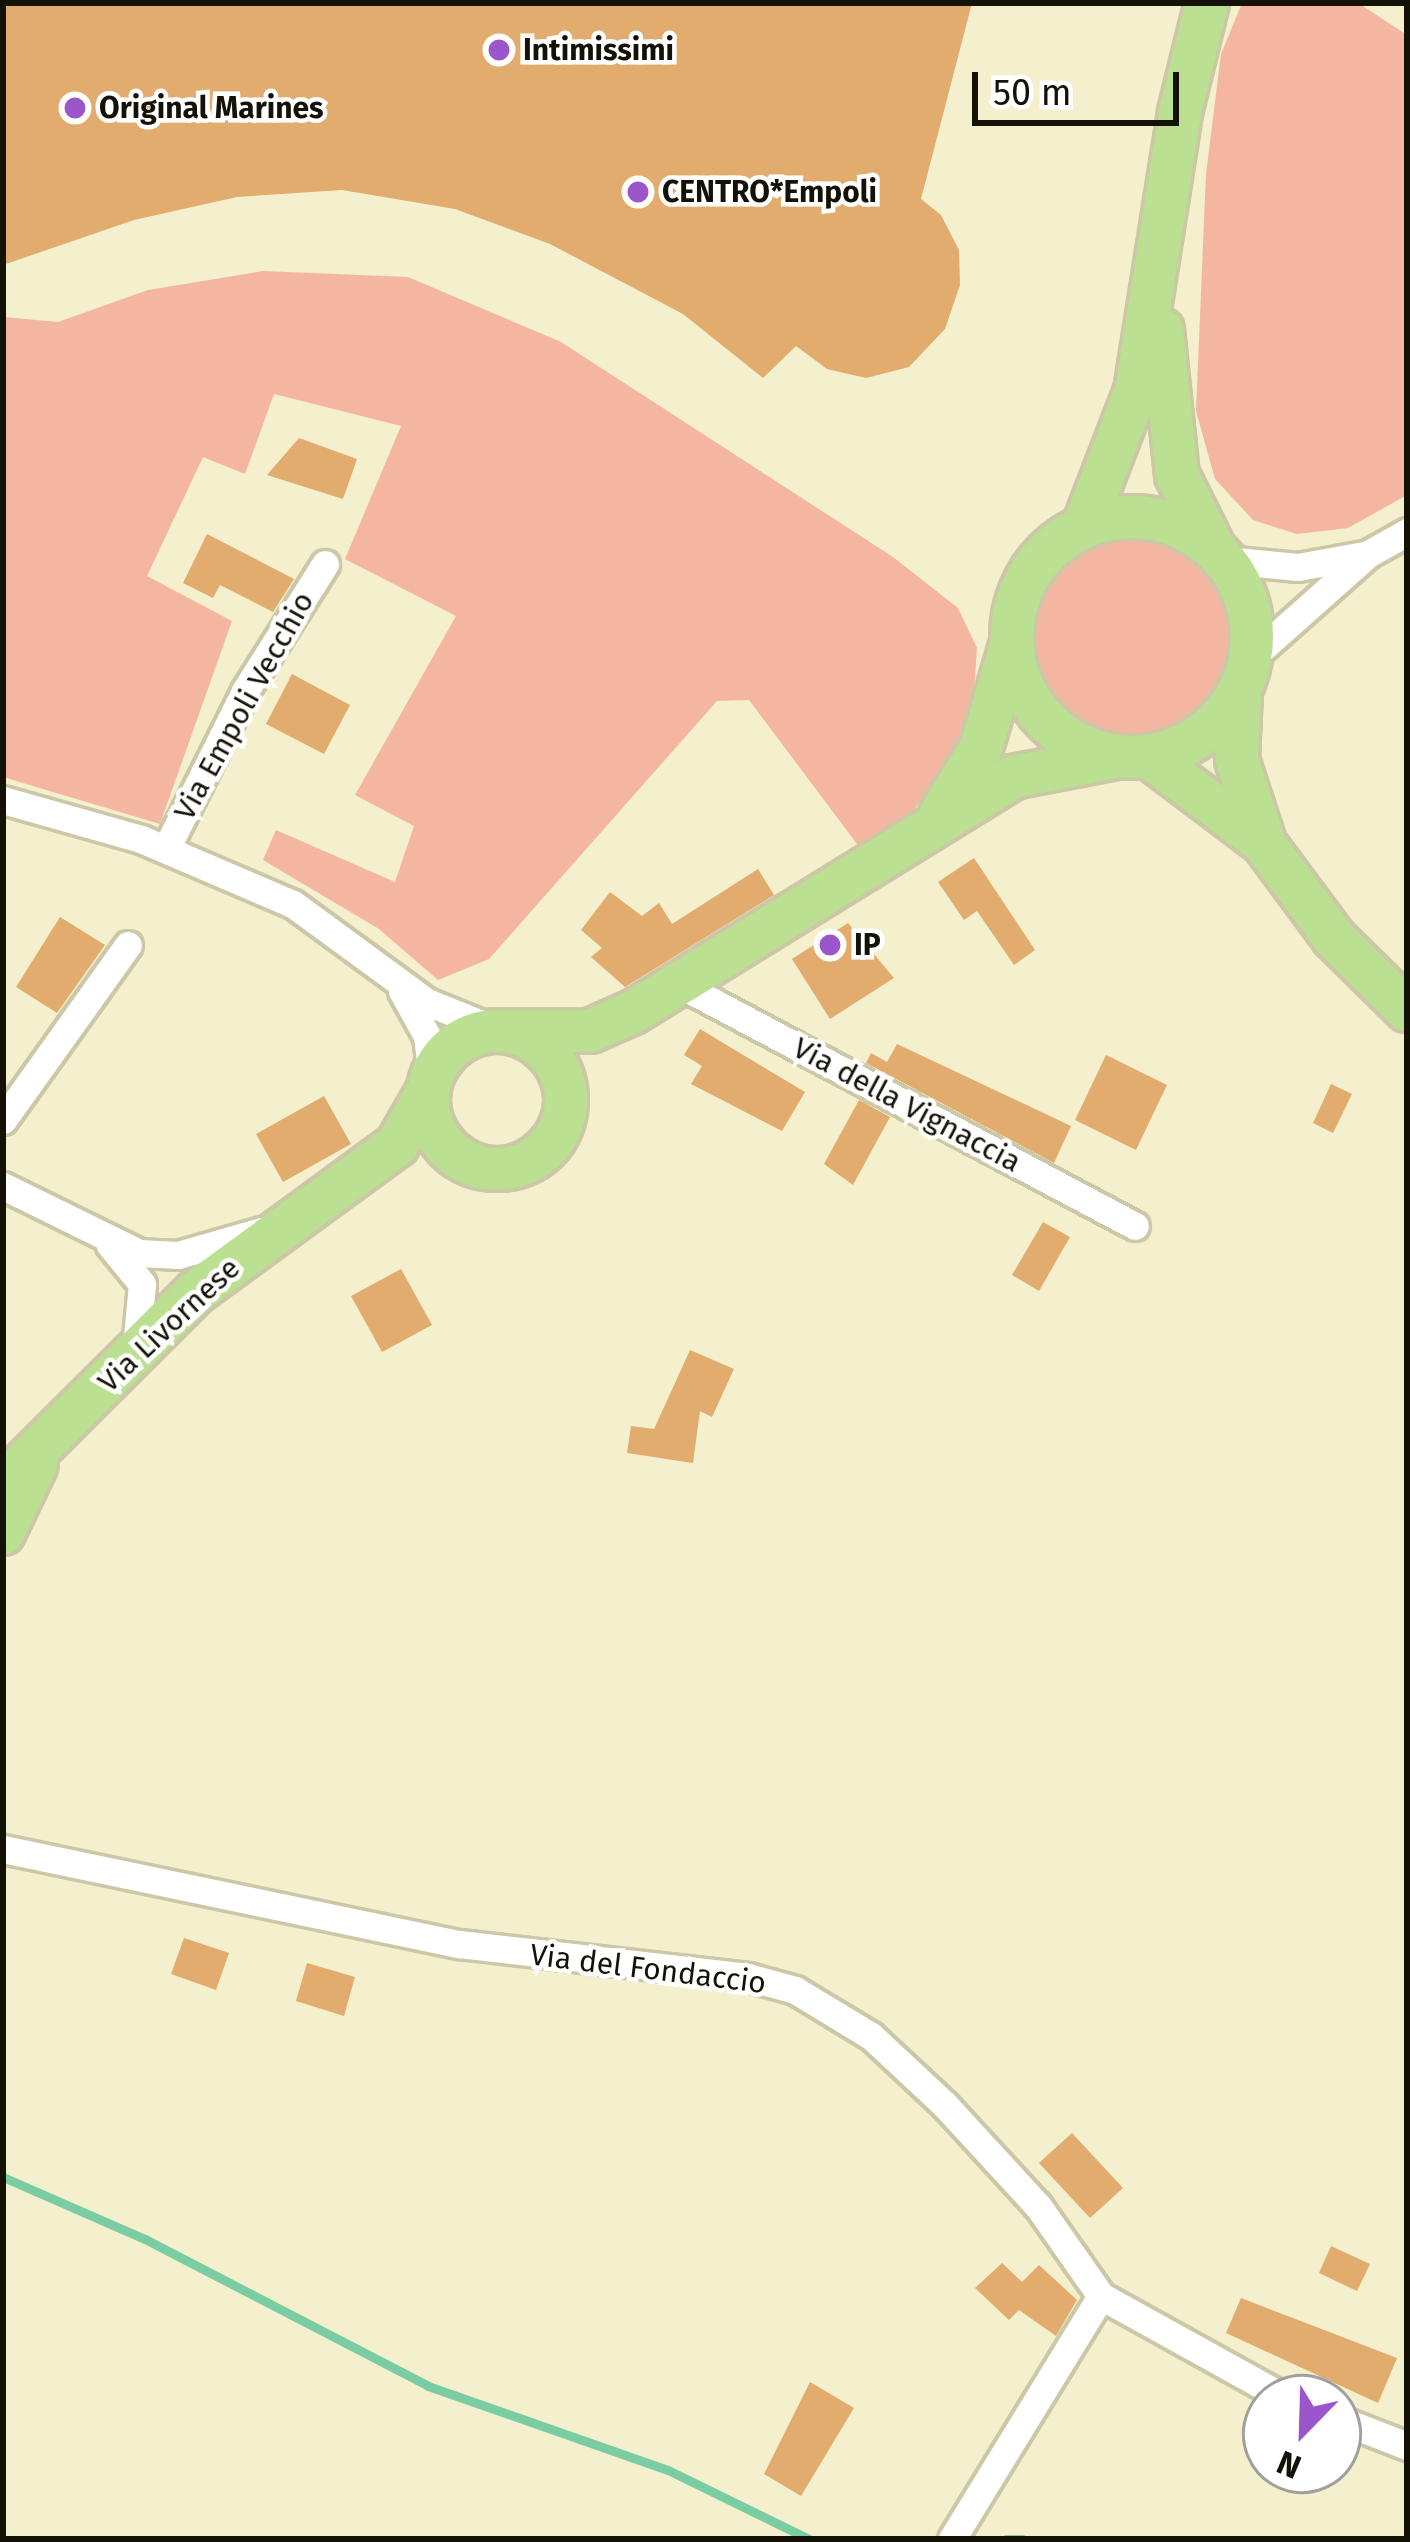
<!DOCTYPE html>
<html>
<head>
<meta charset="utf-8">
<style>
  body { margin:0 }
  #map { position:relative; width:1410px; height:2542px; overflow:hidden; background:#f4efcd; font-family:"Fira Sans",sans-serif }
  div>[style] { position:absolute }
  .green>* { inset:0; background:#f5b6a1 }
  .round { border-radius:50% }
  .stream>* { height:9px; margin:-4.5px; padding:0 4.5px; transform-origin:4.5px; border-radius:4.5px; background:#7acda3 }
  .building>* { inset:0; background:#e1ac6d }
  .roads { filter:drop-shadow(3px 0 #ccc7a6) drop-shadow(-3px 0 #ccc7a6) drop-shadow(0 3px #ccc7a6) drop-shadow(0 -3px #ccc7a6) }
  .minor>* { height:27px; margin:-13.5px; padding:0 13.5px; transform-origin:13.5px; border-radius:13.5px; background:#fff }
  .primary>* { height:42px; margin:-21px; padding:0 21px; transform-origin:21px; border-radius:21px; background:#bce092 }
  .primary>.ring { margin:-21px; padding:0; box-sizing:content-box; background:none; border:42px solid #bce092; border-radius:50% }
  .dots>* { width:33px; height:33px; translate:-50% -50%; box-sizing:border-box; border:6px solid #fff; border-radius:50% }
  span { translate:-50% -50%; white-space:nowrap; text-align:center; line-height:1.15; -webkit-text-stroke:9px #fff; paint-order:stroke }
  .poi-label { font-size:30px; color:#141207; font-weight:700 }
  .left { translate:0 -50%; text-align:left }
  .street-label { font-size:30px; color:#141207 }
  .frame { position:absolute; inset:0; border:6px solid #141207; pointer-events:none }
  .north { position:absolute; left:1242px; top:2374px; width:120px; height:120px; box-sizing:border-box; background:#fff; border:3px solid #a1a09c; border-radius:50%; rotate:203deg; font-size:33px; font-weight:700; line-height:48px; text-align:center; color:#141207 }
  .north::after { content:''; display:block; margin:auto; width:42px; height:54px; background:#9c56cb; clip-path:polygon(50% 0,100% 100%,50% 72%,0 100%) }
  .scale { position:absolute; left:972px; top:72px; width:207px; height:54px; box-sizing:border-box; border:6px solid #141207; border-top:0; padding-left:15px; font-size:36px; line-height:42px; white-space:nowrap; color:#141207; -webkit-text-stroke:9px #fff; paint-order:stroke }
</style>
</head>
<body>
<div id="map">
  <div class="green">
    <div style="clip-path:polygon(1242px 3px,1358px 3px,1407px 35px,1407px 495px,1348px 528px,1297px 534px,1253px 520px,1215px 479px,1196px 411px,1206px 174px,1221px 54px)"></div>
    <div style="clip-path:polygon(263px 271px,408px 277px,561px 342px,893px 557px,958px 608px,977px 648px,974px 690px,960px 736px,908px 820px,860px 848px,749px 700px,717px 701px,489px 959px,438px 980px,379px 929px,263px 860px,276px 830px,395px 882px,414px 826px,355px 795px,456px 616px,345px 559px,401px 426px,274px 394px,245px 474px,203px 457px,147px 576px,232px 621px,160px 824px,3px 777px,3px 317px,58px 322px,148px 290px)"></div>
    <div class="round" style="left:1032px;top:537px;width:200px;height:200px"></div>
  </div>
  <div class="stream">
    <div style="left:3px;top:2177px;width:155px;rotate:23.6deg"></div>
    <div style="left:145px;top:2239px;width:319px;rotate:27.4deg"></div>
    <div style="left:428px;top:2386px;width:254px;rotate:19.3deg"></div>
    <div style="left:668px;top:2470px;width:157px;rotate:26.1deg"></div>
    <div style="left:1006px;top:2539px;width:16px"></div>
  </div>
  <div class="building">
    <div style="clip-path:polygon(3px 3px,972px 3px,921px 199px,941px 215px,959px 250px,960px 285px,945px 329px,909px 367px,866px 378px,827px 369px,796px 346px,763px 378px,683px 314px,550px 244px,455px 209px,342px 190px,237px 197px,134px 220px,3px 265px)"></div>
    <div style="clip-path:polygon(299px 438px,357px 459px,343px 499px,267px 475px)"></div>
    <div style="clip-path:polygon(207px 534px,294px 579px,273px 612px,220px 585px,213px 598px,183px 583px)"></div>
    <div style="clip-path:polygon(292px 674px,350px 705px,324px 754px,266px 724px)"></div>
    <div style="clip-path:polygon(974px 858px,1035px 950px,1014px 965px,977px 911px,964px 920px,938px 882px)"></div>
    <div style="clip-path:polygon(758px 869px,774px 895px,625px 987px,591px 957px,602px 948px,581px 930px,610px 892px,642px 916px,659px 903px,672px 924px)"></div>
    <div style="clip-path:polygon(60px 917px,105px 945px,57px 1013px,16px 987px)"></div>
    <div style="clip-path:polygon(848px 923px,894px 978px,830px 1019px,792px 959px)"></div>
    <div style="clip-path:polygon(700px 1029px,805px 1092px,782px 1131px,691px 1084px,702px 1066px,684px 1055px)"></div>
    <div style="clip-path:polygon(897px 1044px,1071px 1126px,1054px 1163px,866px 1063px,871px 1053px,887px 1062px)"></div>
    <div style="clip-path:polygon(1106px 1055px,1167px 1085px,1136px 1150px,1075px 1120px)"></div>
    <div style="clip-path:polygon(1331px 1084px,1352px 1094px,1333px 1133px,1313px 1123px)"></div>
    <div style="clip-path:polygon(324px 1096px,351px 1144px,283px 1182px,256px 1134px)"></div>
    <div style="clip-path:polygon(859px 1100px,890px 1117px,853px 1185px,824px 1164px)"></div>
    <div style="clip-path:polygon(1043px 1222px,1070px 1237px,1039px 1291px,1012px 1275px)"></div>
    <div style="clip-path:polygon(401px 1269px,432px 1325px,382px 1352px,351px 1296px)"></div>
    <div style="clip-path:polygon(690px 1350px,734px 1369px,712px 1417px,700px 1411px,693px 1463px,627px 1453px,631px 1426px,654px 1429px)"></div>
    <div style="clip-path:polygon(184px 1938px,229px 1953px,216px 1990px,171px 1974px)"></div>
    <div style="clip-path:polygon(307px 1963px,355px 1977px,344px 2016px,296px 2001px)"></div>
    <div style="clip-path:polygon(1072px 2133px,1123px 2188px,1090px 2218px,1039px 2163px)"></div>
    <div style="clip-path:polygon(1331px 2246px,1370px 2264px,1357px 2291px,1319px 2273px)"></div>
    <div style="clip-path:polygon(1002px 2263px,1022px 2282px,1039px 2265px,1077px 2300px,1056px 2336px,1019px 2310px,1009px 2320px,975px 2288px)"></div>
    <div style="clip-path:polygon(1241px 2298px,1397px 2358px,1378px 2403px,1226px 2333px)"></div>
    <div style="clip-path:polygon(810px 2382px,854px 2408px,801px 2496px,764px 2474px)"></div>
  </div>
  <div class="roads">
    <div class="minor">
      <div style="left:1225px;top:560px;width:73px;rotate:5.5deg"></div>
      <div style="left:1298px;top:567px;width:67px;rotate:-10.3deg"></div>
      <div style="left:1251px;top:658px;width:157px;rotate:-41.6deg"></div>
      <div style="left:1368px;top:554px;width:45px;rotate:-29.4deg"></div>
      <div style="left:3px;top:800px;width:143px;rotate:15.8deg"></div>
      <div style="left:141px;top:839px;width:165px;rotate:23.2deg"></div>
      <div style="left:293px;top:904px;width:166px;rotate:36.2deg"></div>
      <div style="left:427px;top:1002px;width:74px;rotate:22.1deg"></div>
      <div style="left:166px;top:849px;width:177px;rotate:-63.4deg"></div>
      <div style="left:245px;top:691px;width:150px;rotate:-57.8deg"></div>
      <div style="left:679px;top:984px;width:516px;rotate:27.95deg"></div>
      <div style="left:402px;top:991px;width:51px;rotate:60.9deg"></div>
      <div style="left:427px;top:1036px;width:40px;rotate:82.9deg"></div>
      <div style="left:3px;top:1120px;width:215px;rotate:-54.5deg"></div>
      <div style="left:3px;top:1186px;width:152px;rotate:26.2deg"></div>
      <div style="left:139px;top:1253px;width:39px;rotate:3deg"></div>
      <div style="left:178px;top:1255px;width:86px;rotate:-16.1deg"></div>
      <div style="left:110px;top:1245px;width:50px;rotate:50.6deg"></div>
      <div style="left:142px;top:1284px;width:64px;rotate:95.4deg"></div>
      <div style="left:3px;top:1849px;width:466px;rotate:11.8deg"></div>
      <div style="left:459px;top:1944px;width:291px;rotate:6.5deg"></div>
      <div style="left:748px;top:1977px;width:49px;rotate:15.5deg"></div>
      <div style="left:795px;top:1990px;width:89px;rotate:31.2deg"></div>
      <div style="left:871px;top:2036px;width:101px;rotate:43deg"></div>
      <div style="left:945px;top:2105px;width:137px;rotate:47.4deg"></div>
      <div style="left:1038px;top:2206px;width:110px;rotate:55deg"></div>
      <div style="left:1101px;top:2296px;width:210px;rotate:29deg"></div>
      <div style="left:1338px;top:2419px;width:74px;rotate:21.4deg"></div>
      <div style="left:952px;top:2539px;width:285px;rotate:-58.5deg"></div>
    </div>
    <div class="primary">
      <div style="left:1162px;top:330px;width:146px;rotate:84.1deg"></div>
      <div style="left:1177px;top:475px;width:80px;rotate:63.4deg"></div>
      <div class="ring" style="left:1012px;top:517px;width:198px;height:198px"></div>
      <div style="left:1084px;top:526px;width:145px;rotate:-68.9deg"></div>
      <div style="left:1136px;top:391px;width:282px;rotate:-81deg"></div>
      <div style="left:1180px;top:112px;width:112px;rotate:-76.1deg"></div>
      <div style="left:1240px;top:692px;width:68px;rotate:92.5deg"></div>
      <div style="left:1237px;top:760px;width:89px;rotate:71.8deg"></div>
      <div style="left:1265px;top:845px;width:116px;rotate:53.4deg"></div>
      <div style="left:1334px;top:938px;width:103px;rotate:44.6deg"></div>
      <div style="left:1148px;top:756px;width:143px;rotate:37deg"></div>
      <div style="left:941px;top:813px;width:76px;rotate:-58.4deg"></div>
      <div style="left:981px;top:748px;width:106px;rotate:-73.6deg"></div>
      <div class="ring" style="left:428px;top:1031px;width:96px;height:96px"></div>
      <div style="left:503px;top:1031px;width:87px"></div>
      <div style="left:590px;top:1031px;width:47px;rotate:-23.8deg"></div>
      <div style="left:633px;top:1012px;width:447px;rotate:-31.7deg"></div>
      <div style="left:1013px;top:777px;width:101px;rotate:-10.9deg"></div>
      <div style="left:3px;top:1484px;width:272px;rotate:-44.9deg"></div>
      <div style="left:196px;top:1292px;width:249px;rotate:-36.2deg"></div>
      <div style="left:397px;top:1145px;width:62px;rotate:-60.1deg"></div>
      <div style="left:3px;top:1533px;width:76px;rotate:-64.4deg"></div>
    </div>
  </div>
  <div class="dots">
    <div style="left:499px;top:50px;background:#9c56cb"></div>
    <div style="left:75px;top:108px;background:#9c56cb"></div>
    <div style="left:638px;top:192px;background:#9c56cb"></div>
    <div style="left:830px;top:945px;background:#9c56cb"></div>
  </div>
  <div class="poi-label">
    <span class="left" style="left:523px;top:50px">Intimissimi</span>
    <span class="left" style="left:99px;top:108px">Original Marines</span>
    <span class="left" style="left:662px;top:192px">CENTRO*Empoli</span>
    <span class="left" style="left:854px;top:945px">IP</span>
  </div>
  <div class="street-label">
    <span style="left:244px;top:706px;rotate:-61deg">Via Empoli Vecchio</span>
    <span style="left:907px;top:1105px;rotate:28deg">Via della Vignaccia</span>
    <span style="left:169px;top:1325px;rotate:-43deg">Via Livornese</span>
    <span style="left:648px;top:1969px;rotate:7deg">Via del Fondaccio</span>
  </div>
  <div class="frame"></div>
  <div class="north">N</div>
  <div class="scale">50 m</div>
</div>
</body>
</html>
